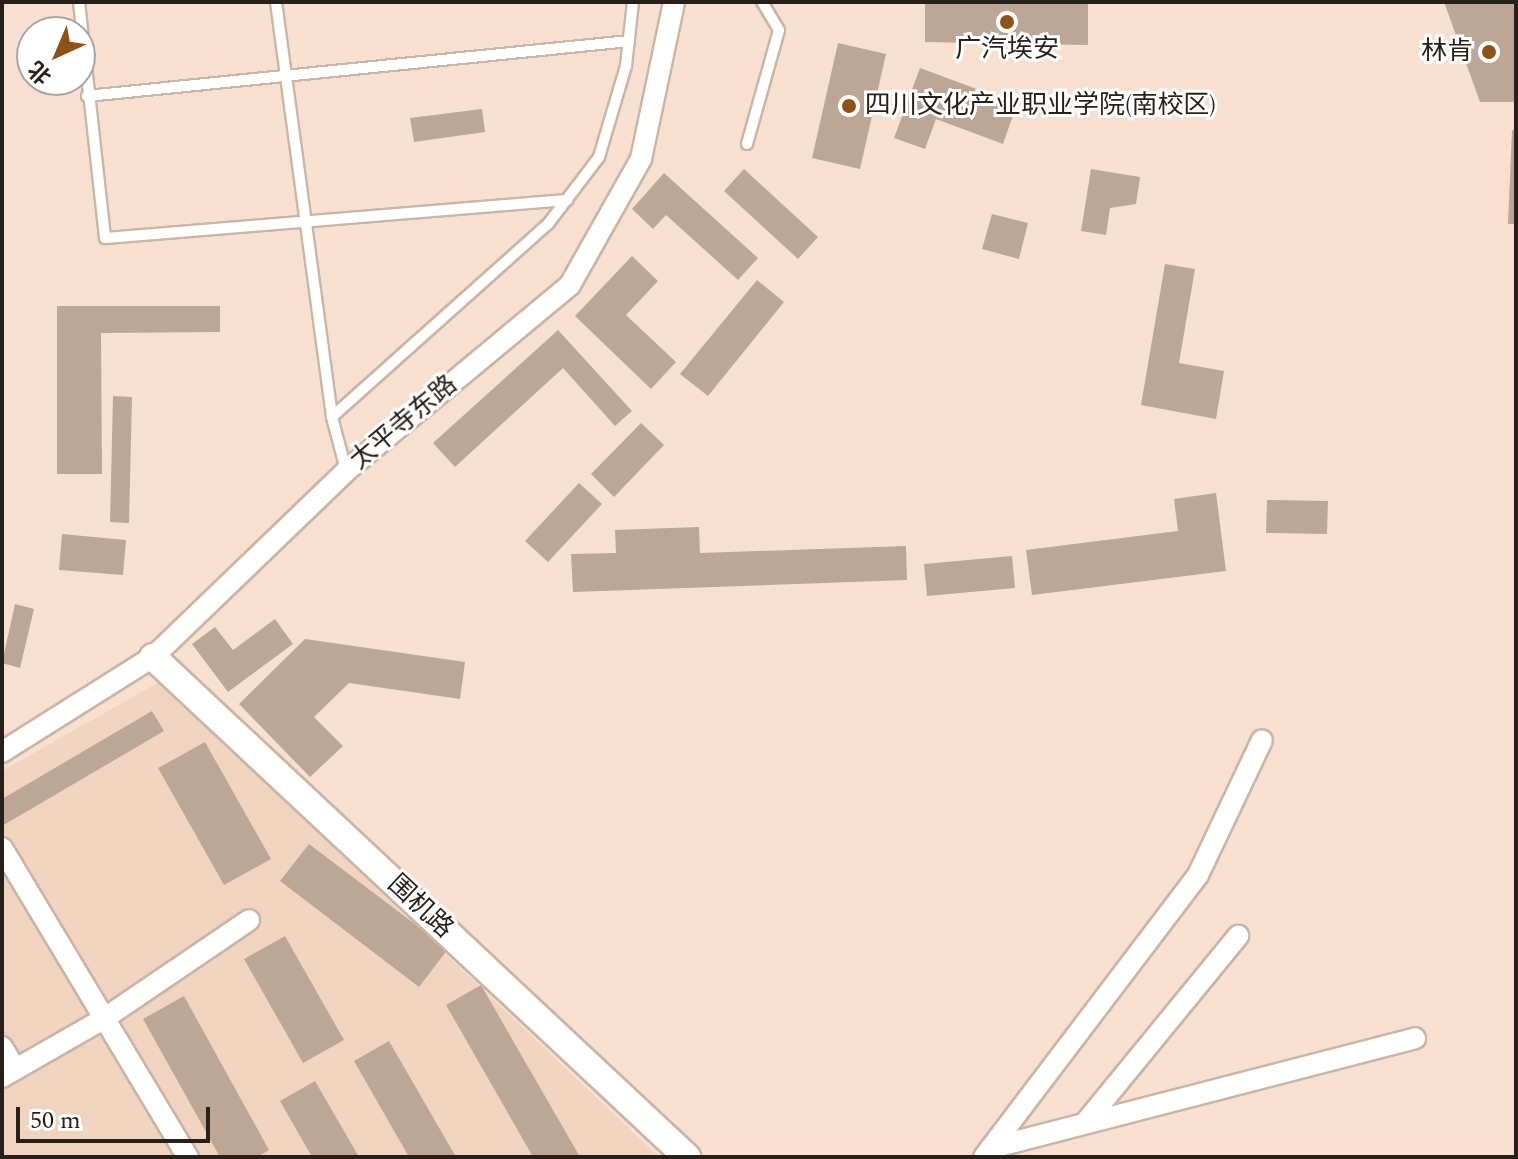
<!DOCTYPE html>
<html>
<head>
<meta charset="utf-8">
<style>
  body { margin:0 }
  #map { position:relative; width:1518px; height:1159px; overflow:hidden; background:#f7e0cf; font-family:Spectral,"Noto Sans SC",serif }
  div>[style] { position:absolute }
  .built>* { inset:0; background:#f1d4bf }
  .building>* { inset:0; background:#bca797 }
  .roads { filter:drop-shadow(2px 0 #cbb5a5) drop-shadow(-2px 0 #cbb5a5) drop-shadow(0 2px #cbb5a5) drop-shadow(0 -2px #cbb5a5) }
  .service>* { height:10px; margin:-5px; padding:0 5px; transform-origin:5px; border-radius:5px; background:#fff }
  .minor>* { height:20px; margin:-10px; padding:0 10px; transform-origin:10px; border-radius:10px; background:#fff }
  .tertiary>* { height:26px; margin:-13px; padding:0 13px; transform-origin:13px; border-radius:13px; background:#fff }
  .dots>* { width:22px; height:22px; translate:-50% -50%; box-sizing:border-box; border:4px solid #fff; border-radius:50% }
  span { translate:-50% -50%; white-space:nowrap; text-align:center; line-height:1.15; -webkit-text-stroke:6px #fff; paint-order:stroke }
  .poi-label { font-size:26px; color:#271f19 }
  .right { translate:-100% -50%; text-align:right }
  .left { translate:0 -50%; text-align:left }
  .street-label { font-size:26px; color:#271f19 }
  .frame { position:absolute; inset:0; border:4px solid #271f19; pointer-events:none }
  .north { position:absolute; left:16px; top:16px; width:80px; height:80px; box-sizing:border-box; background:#fff; border:2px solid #a9a5a3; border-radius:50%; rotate:224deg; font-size:22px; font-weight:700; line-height:32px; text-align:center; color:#271f19 }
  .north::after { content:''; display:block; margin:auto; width:28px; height:36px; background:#8f5115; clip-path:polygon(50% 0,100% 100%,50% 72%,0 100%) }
  .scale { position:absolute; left:16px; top:1107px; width:194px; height:36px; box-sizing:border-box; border:4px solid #271f19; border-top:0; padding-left:10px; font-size:24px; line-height:28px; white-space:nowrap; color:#271f19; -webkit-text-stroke:6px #fff; paint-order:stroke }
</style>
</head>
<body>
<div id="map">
  <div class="built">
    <div style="clip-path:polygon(159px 682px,659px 1157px,2px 1157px,2px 771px)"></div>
  </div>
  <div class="building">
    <div style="clip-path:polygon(925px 2px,1088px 2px,1088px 45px,925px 42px)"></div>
    <div style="clip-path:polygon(1444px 2px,1516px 2px,1516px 102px,1480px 102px)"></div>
    <div style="clip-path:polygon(838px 43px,886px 54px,860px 169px,812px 158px)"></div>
    <div style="clip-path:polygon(920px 68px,1017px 104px,1003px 144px,936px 119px,925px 149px,894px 138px)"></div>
    <div style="clip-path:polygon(482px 109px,485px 132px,414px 142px,410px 118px)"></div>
    <div style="clip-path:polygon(1512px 130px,1516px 130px,1516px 224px,1508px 224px)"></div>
    <div style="clip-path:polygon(744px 169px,818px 237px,798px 259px,724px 191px)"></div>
    <div style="clip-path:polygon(1091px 169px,1140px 177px,1136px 204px,1110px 208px,1106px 235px,1081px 231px)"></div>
    <div style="clip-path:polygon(664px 173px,758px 258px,738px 280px,666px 215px,653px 229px,632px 209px)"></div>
    <div style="clip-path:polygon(992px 214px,1028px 223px,1019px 259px,982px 249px)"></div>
    <div style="clip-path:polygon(632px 256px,658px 281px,626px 315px,676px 362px,651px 389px,575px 316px)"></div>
    <div style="clip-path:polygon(1165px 264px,1195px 269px,1179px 363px,1224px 371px,1216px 419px,1141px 405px)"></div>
    <div style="clip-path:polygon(757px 280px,784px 302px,708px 396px,680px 374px)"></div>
    <div style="clip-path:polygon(57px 306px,220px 306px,220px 332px,101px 333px,102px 474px,57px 474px)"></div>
    <div style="clip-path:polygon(558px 330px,632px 411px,615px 426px,563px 368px,455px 467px,433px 443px)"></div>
    <div style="clip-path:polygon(113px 396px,132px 397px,129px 523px,110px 522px)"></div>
    <div style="clip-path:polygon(641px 423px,664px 445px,614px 497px,591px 474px)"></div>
    <div style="clip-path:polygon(579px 483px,602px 504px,548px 562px,525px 541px)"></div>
    <div style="clip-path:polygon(1216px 493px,1226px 571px,1032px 595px,1026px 550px,1178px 531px,1174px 499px)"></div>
    <div style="clip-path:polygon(1267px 500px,1328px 501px,1327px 534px,1266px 533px)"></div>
    <div style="clip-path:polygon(699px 527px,700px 553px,906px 546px,907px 580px,573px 592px,571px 554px,616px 553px,615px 530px)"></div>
    <div style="clip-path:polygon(62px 534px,126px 540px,123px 575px,59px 570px)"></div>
    <div style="clip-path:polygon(1012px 556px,1015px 588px,927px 596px,924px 564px)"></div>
    <div style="clip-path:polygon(15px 604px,34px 609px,20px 668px,2px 663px)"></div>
    <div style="clip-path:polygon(275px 619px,293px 644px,228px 692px,192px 644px,215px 627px,233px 650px)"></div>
    <div style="clip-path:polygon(305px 639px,465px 662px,460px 699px,349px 683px,314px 717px,343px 746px,310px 777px,239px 704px)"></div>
    <div style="clip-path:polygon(152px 711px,164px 731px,2px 826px,2px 799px)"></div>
    <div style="clip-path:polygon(205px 742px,271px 859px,224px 885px,158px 768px)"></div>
    <div style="clip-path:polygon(309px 844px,448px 949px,419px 987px,280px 881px)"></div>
    <div style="clip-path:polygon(285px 936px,344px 1040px,303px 1063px,244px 959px)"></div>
    <div style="clip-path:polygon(481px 985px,580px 1157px,533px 1157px,446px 1005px)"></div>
    <div style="clip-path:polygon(184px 996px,269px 1150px,257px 1157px,220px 1157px,143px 1019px)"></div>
    <div style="clip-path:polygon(389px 1041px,456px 1157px,409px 1157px,354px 1061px)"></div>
    <div style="clip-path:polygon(315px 1081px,359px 1157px,312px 1157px,280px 1101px)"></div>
  </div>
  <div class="roads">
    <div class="service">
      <div style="left:79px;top:2px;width:237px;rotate:83.7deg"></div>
      <div style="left:105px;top:238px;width:464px;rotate:-4.7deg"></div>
      <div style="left:276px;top:2px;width:419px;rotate:82.3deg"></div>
      <div style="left:332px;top:417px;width:55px;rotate:75.2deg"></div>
      <div style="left:87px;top:96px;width:545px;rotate:-5.79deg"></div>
      <div style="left:747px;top:144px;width:118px;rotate:-74.3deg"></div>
      <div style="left:779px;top:30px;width:33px;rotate:-121deg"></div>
      <div style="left:332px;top:417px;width:290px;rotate:-41.8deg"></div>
      <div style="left:548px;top:224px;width:84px;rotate:-52.7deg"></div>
      <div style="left:599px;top:157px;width:95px;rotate:-73.5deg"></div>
      <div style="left:626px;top:66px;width:64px;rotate:-83.8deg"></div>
    </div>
    <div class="minor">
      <div style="left:2px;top:752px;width:178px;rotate:-32.2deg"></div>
      <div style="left:153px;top:657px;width:268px;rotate:-43.9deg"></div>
      <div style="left:346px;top:471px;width:291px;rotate:-39.7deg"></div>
      <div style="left:570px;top:285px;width:145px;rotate:-60.6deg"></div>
      <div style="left:641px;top:159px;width:160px;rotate:-78.1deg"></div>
      <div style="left:2px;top:848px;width:361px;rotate:59deg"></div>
      <div style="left:2px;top:1047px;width:26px;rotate:59deg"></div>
      <div style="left:2px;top:1077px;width:119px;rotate:-29.8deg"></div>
      <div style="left:105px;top:1018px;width:174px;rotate:-34.2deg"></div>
      <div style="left:1085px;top:1123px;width:242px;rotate:-50.7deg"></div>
      <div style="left:991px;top:1148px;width:438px;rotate:-14.5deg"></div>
      <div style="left:984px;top:1157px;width:354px;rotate:-52.8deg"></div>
      <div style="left:1198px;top:875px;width:149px;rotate:-64.6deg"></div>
    </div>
    <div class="tertiary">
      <div style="left:153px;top:657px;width:732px;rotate:43.12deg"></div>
    </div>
  </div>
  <div class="dots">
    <div style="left:1007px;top:22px;background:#8f5115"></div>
    <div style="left:1489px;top:52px;background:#8f5115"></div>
    <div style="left:849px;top:106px;background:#8f5115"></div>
  </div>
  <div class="poi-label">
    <span style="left:1007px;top:50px">广汽埃安</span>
    <span class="right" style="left:1473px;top:52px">林肯</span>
    <span class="left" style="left:865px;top:106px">四川文化产业职业学院(南校区)</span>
  </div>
  <div class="street-label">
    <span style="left:404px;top:423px;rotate:-40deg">太平寺东路</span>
    <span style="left:420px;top:907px;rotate:43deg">围机路</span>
  </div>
  <div class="frame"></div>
  <div class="north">北</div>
  <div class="scale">50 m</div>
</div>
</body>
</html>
